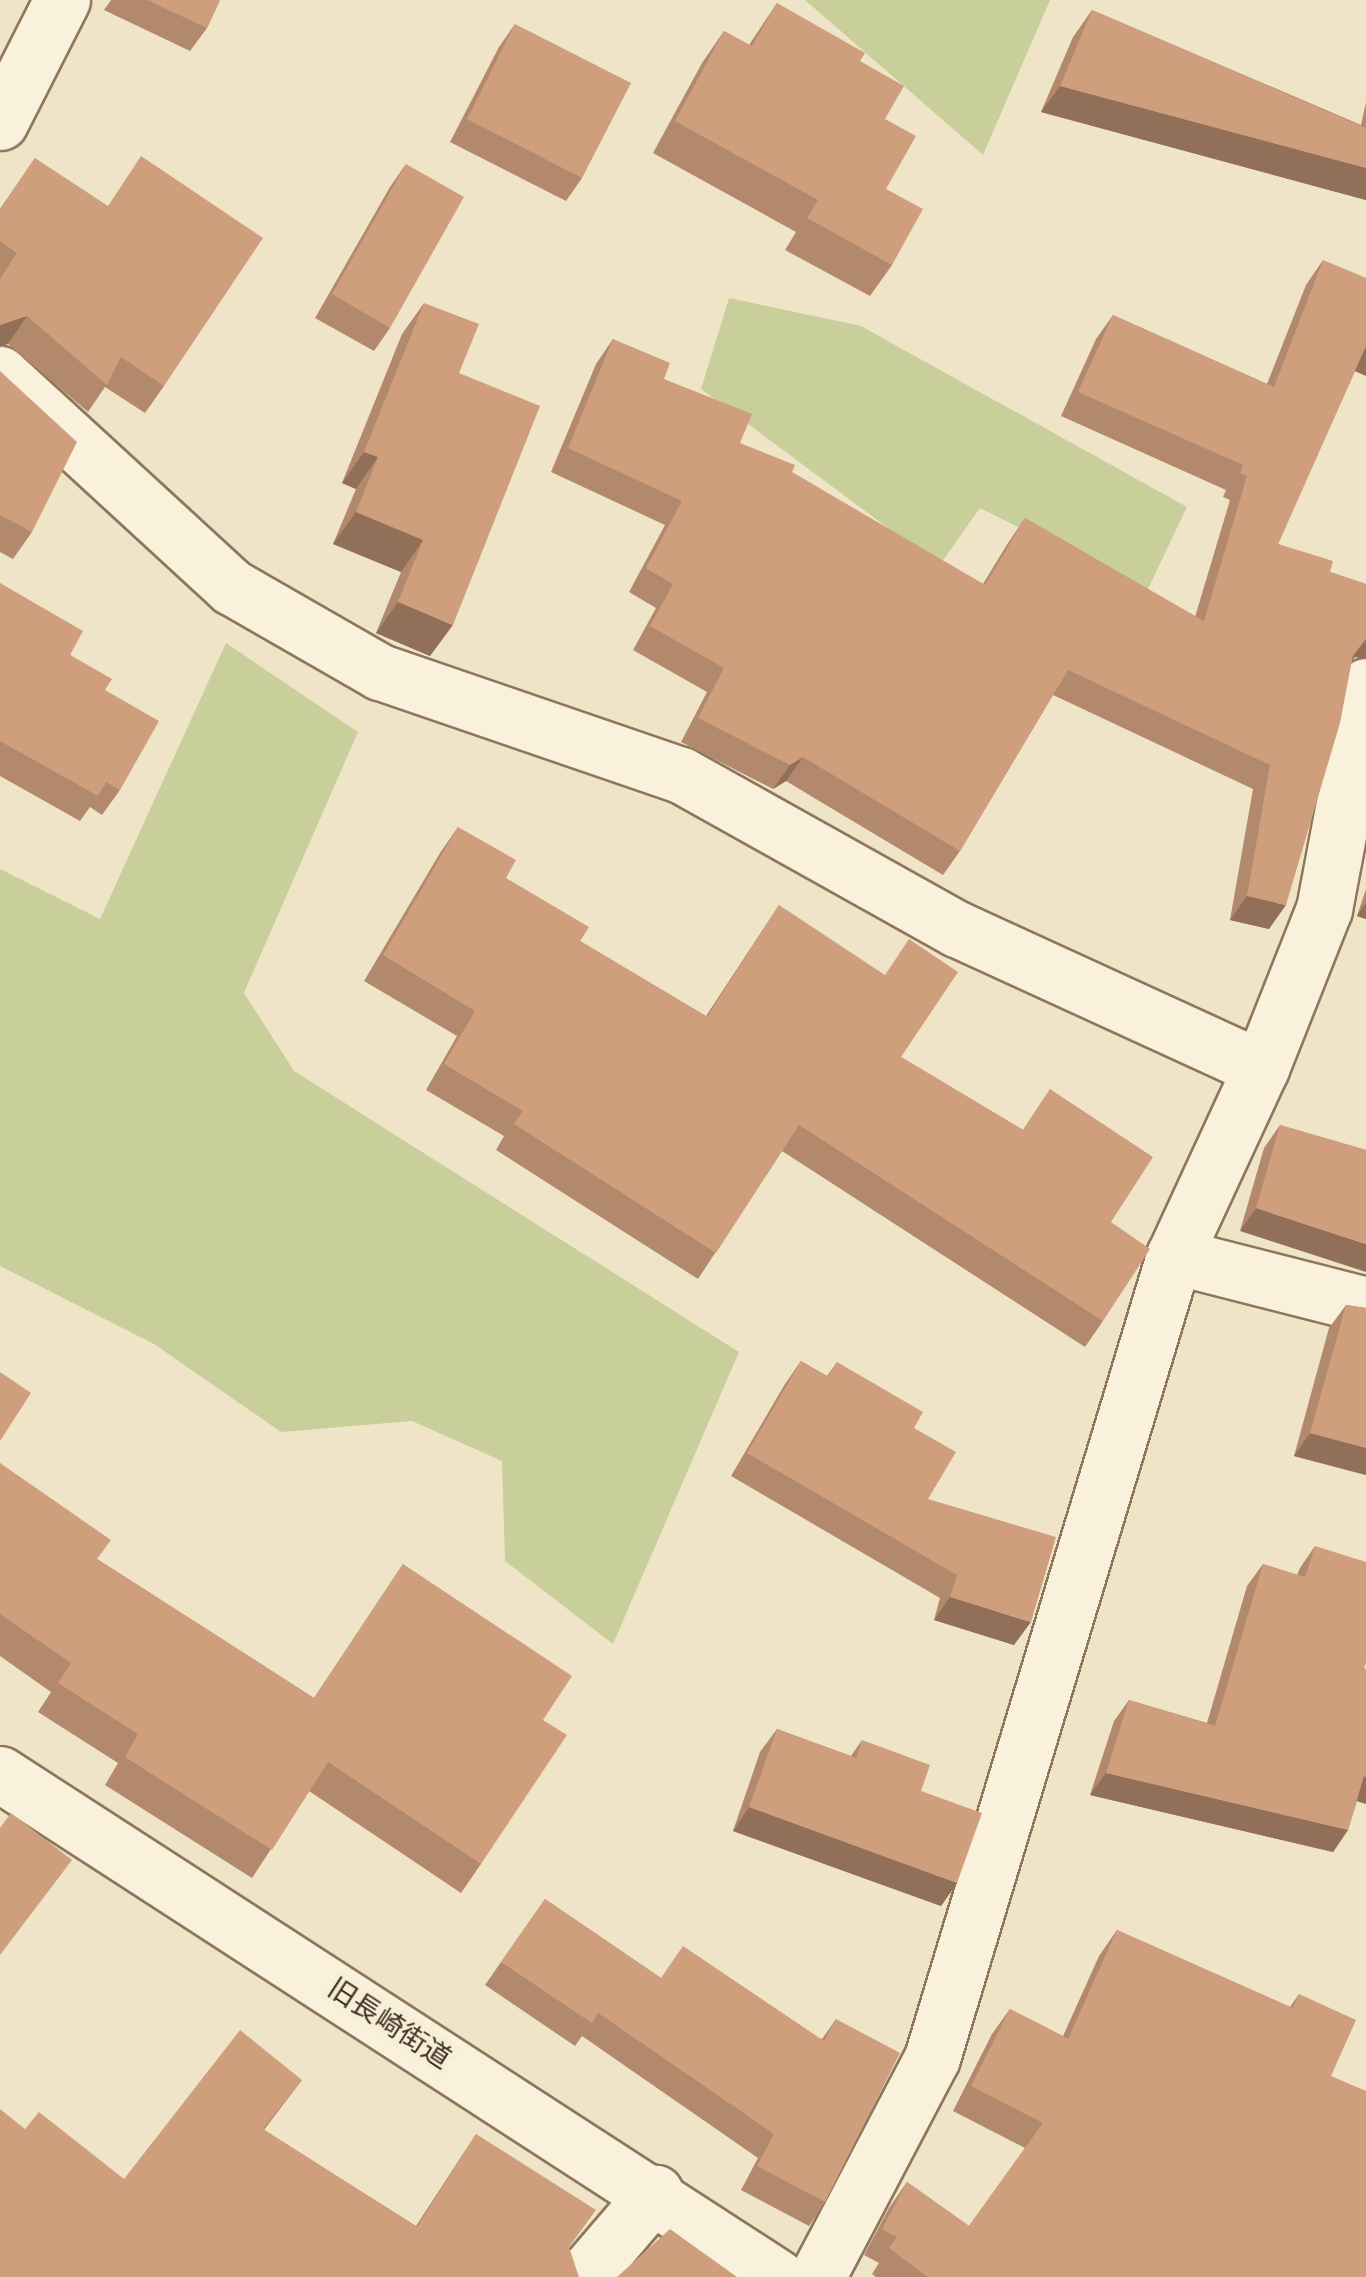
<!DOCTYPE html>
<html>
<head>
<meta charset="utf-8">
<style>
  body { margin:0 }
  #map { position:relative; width:1366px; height:2277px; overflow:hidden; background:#f0e4c8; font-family:"PT Serif","Noto Sans JP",serif }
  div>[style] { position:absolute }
  .green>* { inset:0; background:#c9cf9b }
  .roads { filter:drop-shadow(2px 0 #8d765c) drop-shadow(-2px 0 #8d765c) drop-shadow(0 2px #8d765c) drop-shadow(0 -2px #8d765c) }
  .minor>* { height:55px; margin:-27.5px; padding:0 27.5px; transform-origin:27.5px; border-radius:27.5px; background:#faf1dc }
  .wall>* { inset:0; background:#b2896c }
  .shaded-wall>* { inset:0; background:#916f58 }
  .building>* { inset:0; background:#cf9f7d }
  span { translate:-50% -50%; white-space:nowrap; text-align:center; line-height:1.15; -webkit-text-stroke:10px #f7eed8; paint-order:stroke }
  .street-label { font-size:28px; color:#3d2e20 }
</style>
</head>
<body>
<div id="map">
  <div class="green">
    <div style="clip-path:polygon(805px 0,1050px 0,983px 155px)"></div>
    <div style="clip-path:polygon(729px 298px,861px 326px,1187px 507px,1147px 591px,980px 508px,939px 566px,701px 389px)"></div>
    <div style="clip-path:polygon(226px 643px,358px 732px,244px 993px,294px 1071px,739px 1352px,613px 1644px,505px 1561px,502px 1461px,412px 1421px,281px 1432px,154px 1344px,0 1266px,0 869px,100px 919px)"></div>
  </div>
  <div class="roads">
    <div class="minor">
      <div style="left:0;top:122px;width:137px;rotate:-63.1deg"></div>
      <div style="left:0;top:374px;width:315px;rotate:42.6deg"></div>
      <div style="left:232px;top:587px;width:171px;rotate:29.9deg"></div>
      <div style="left:380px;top:672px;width:318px;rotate:18.9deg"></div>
      <div style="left:681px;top:775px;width:316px;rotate:29.2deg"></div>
      <div style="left:957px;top:929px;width:334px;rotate:24.6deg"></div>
      <div style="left:1174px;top:1256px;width:198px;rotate:14.3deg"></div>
      <div style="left:0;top:1774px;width:926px;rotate:32.92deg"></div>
      <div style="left:583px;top:2277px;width:111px;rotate:-49.4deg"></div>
      <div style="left:817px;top:2277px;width:247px;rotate:-62.3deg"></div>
      <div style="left:932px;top:2058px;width:838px;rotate:-73.21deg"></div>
      <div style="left:1174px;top:1256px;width:207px;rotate:-65.2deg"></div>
      <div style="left:1261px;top:1068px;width:171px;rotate:-68.4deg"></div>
      <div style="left:1324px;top:909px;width:227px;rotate:-79.3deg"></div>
    </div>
  </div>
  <div class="wall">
    <div style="clip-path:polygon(111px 0,220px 0,207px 28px,190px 51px,104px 10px)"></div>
    <div style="clip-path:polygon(777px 3px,860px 61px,885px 119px,886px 189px,892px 265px,870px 296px,785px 250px,796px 232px,653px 153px,702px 63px,724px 31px,749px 45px)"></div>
    <div style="clip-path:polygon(1092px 10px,1361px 125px,1366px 102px,1366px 200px,1041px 112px,1073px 37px)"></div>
    <div style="clip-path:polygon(515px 24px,582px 178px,566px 201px,450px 142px,499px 47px)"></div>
    <div style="clip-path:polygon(35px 158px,164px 386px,145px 413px,105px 387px,88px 412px,8px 344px,0 346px,0 209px)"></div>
    <div style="clip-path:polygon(406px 164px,390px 328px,374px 351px,315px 318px,390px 187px)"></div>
    <div style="clip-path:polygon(1323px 260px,1355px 371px,1278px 544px,1330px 572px,1366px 584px,1366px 659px,1355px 657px,1351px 661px,1269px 929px,1230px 920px,1253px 789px,1053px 695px,960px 851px,943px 875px,786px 781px,773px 789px,681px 742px,707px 692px,633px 650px,656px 608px,629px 592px,665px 525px,551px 472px,596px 364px,613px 339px,664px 379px,740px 443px,983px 584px,1008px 543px,1025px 518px,1195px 617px,1230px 500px,1223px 497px,1226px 490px,1061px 416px,1096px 339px,1113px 315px,1267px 384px,1306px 285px)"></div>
    <div style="clip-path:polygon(424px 303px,459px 373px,430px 656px,376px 633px,401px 572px,333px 544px,356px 489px,342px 483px,402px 334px)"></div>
    <div style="clip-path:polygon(0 371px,32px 532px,13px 559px,0 552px)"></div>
    <div style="clip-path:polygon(0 583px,105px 690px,120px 790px,102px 815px,90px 807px,80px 821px,0 776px)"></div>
    <div style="clip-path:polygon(458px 827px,506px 878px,580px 941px,706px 1016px,779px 905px,901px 1057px,1023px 1130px,1050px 1089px,1111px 1222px,1103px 1321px,1085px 1347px,782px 1151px,698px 1279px,496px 1150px,504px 1136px,426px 1090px,457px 1036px,364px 981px,440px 853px)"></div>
    <div style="clip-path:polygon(1366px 889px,1366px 919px,1357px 916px)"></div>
    <div style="clip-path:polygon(1280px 1125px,1366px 1150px,1240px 1231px,1264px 1148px)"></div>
    <div style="clip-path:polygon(1346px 1305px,1366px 1308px,1366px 1475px,1294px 1456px,1329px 1328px)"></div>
    <div style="clip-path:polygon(801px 1361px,827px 1376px,837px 1362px,914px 1428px,928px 1499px,1014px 1645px,934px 1620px,940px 1598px,731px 1476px,785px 1384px)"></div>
    <div style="clip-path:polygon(0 1463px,97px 1559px,314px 1698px,403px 1564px,543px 1720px,481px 1864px,461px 1893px,309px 1791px,252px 1878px,105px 1785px,118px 1763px,38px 1712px,51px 1692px,0 1656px)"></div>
    <div style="clip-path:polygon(1315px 1546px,1364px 1668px,1366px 1804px,1357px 1801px,1348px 1830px,1333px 1852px,1090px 1795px,1114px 1721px,1129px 1700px,1207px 1723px,1247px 1586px,1263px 1564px,1297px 1575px,1300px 1568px)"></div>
    <div style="clip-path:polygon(777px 1729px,851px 1756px,862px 1740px,921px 1791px,957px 1883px,941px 1906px,733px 1831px,760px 1752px)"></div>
    <div style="clip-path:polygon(545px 1899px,661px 1978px,822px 2039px,836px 2019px,825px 2202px,809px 2226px,741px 2190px,758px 2158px,582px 2036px,575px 2046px,485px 1985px)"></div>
    <div style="clip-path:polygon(1117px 1930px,1290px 2007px,1299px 1994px,1331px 2076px,1366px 2277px,876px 2277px,872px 2274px,879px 2263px,864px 2255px,889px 2208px,907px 2182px,969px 2226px,1025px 2148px,953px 2111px,992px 2034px,1010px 2009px,1063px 2036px,1099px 1956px)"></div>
    <div style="clip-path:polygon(302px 2080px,264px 2130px,416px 2226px,476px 2134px,569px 2248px,0 2277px,25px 2129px,124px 2179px)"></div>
  </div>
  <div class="shaded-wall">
    <div style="clip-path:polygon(1060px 86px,1366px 168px,1366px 200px,1041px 112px)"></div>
    <div style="clip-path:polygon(27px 316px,8px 344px,0 346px,0 325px)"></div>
    <div style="clip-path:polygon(1366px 346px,1366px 376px,1350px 369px)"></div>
    <div style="clip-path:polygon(364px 452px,378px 457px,356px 489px,342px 483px)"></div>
    <div style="clip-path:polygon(356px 512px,423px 540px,401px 572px,333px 544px)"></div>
    <div style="clip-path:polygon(398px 602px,453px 625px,430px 656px,376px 633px)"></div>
    <div style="clip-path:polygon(1366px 639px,1366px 659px,1355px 657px,1336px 679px)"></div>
    <div style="clip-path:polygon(803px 757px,786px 781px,773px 789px,790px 765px)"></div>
    <div style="clip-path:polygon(1247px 896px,1286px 905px,1269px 929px,1230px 920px)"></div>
    <div style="clip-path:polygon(1366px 903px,1366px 919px,1357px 916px)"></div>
    <div style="clip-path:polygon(1256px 1208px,1366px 1244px,1366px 1272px,1240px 1231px)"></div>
    <div style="clip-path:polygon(1310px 1433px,1366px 1448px,1366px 1475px,1294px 1456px)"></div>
    <div style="clip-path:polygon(950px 1597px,1031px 1622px,1014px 1645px,934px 1620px)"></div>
    <div style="clip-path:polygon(1106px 1773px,1348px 1830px,1333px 1852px,1090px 1795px)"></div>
    <div style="clip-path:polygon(1364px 1776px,1366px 1777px,1366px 1804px,1348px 1798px)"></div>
    <div style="clip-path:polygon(749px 1807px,957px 1883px,941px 1906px,733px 1831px)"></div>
  </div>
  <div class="building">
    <div style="clip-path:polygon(147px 0,220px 0,207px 28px)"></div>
    <div style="clip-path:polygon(777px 3px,865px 53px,860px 61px,904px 86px,885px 119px,916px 136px,886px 189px,923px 209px,892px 265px,807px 218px,818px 200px,675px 121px,724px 31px,752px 46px)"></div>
    <div style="clip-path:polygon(1092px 10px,1366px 128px,1366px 168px,1060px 86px)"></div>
    <div style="clip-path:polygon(515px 24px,631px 83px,582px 178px,467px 119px)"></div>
    <div style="clip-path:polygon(141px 156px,263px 238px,164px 386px,121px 357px,107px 385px,27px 316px,0 325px,0 279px,17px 253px,0 241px,0 210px,35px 158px,108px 206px)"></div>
    <div style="clip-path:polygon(406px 164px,464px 197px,390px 328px,332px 294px)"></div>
    <div style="clip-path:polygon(1323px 260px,1366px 278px,1366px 346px,1278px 544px,1333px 561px,1330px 572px,1366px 584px,1366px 639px,1353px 655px,1340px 723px,1286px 905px,1247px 896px,1270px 765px,1068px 670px,960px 851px,803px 757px,790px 765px,698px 718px,724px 668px,650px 626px,673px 584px,646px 568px,682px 501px,568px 448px,613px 339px,670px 363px,664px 379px,752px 414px,740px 443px,795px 465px,792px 472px,985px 585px,1025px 518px,1204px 621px,1247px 476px,1240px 473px,1243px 465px,1078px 392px,1113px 315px,1274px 387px)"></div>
    <div style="clip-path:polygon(424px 303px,479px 324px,459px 373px,540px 406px,453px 625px,398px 602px,423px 540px,356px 512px,378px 457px,364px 452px)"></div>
    <div style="clip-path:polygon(0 371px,77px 442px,32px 532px,0 515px)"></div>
    <div style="clip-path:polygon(0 583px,83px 631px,70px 655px,112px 679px,105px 690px,159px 721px,120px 790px,106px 782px,98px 796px,0 741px)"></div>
    <div style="clip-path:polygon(458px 827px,516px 860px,506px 878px,589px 927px,580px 941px,707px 1017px,779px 905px,885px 975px,909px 939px,958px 972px,901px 1057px,1023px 1130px,1050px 1089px,1153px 1157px,1111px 1222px,1150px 1249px,1103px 1321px,799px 1125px,716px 1253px,514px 1124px,523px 1111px,444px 1064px,475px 1011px,383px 955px)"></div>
    <div style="clip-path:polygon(1280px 1125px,1366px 1150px,1366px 1244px,1256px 1208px)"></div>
    <div style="clip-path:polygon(1346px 1305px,1366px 1308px,1366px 1448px,1310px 1433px)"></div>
    <div style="clip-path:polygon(801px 1361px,828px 1377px,837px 1362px,923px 1412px,914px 1428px,956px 1452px,928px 1499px,1056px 1537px,1031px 1622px,950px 1597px,957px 1575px,747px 1453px)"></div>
    <div style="clip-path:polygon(0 1372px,31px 1393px,0 1441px)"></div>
    <div style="clip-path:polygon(0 1463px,111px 1540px,97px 1559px,314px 1698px,403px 1564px,572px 1676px,543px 1720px,567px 1735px,481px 1864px,328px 1762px,272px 1850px,125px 1757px,138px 1734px,58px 1683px,71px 1663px,0 1614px)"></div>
    <div style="clip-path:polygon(1315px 1546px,1366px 1562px,1366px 1663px,1364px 1668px,1366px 1669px,1366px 1777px,1364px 1776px,1348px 1830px,1106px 1773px,1129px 1700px,1215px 1726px,1263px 1564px,1305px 1577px)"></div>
    <div style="clip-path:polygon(777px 1729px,856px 1758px,862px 1740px,930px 1765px,921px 1791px,982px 1813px,957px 1883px,749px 1807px)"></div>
    <div style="clip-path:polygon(11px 1813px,72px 1860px,0 1955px,0 1828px)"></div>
    <div style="clip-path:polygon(545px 1899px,661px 1978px,683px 1946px,824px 2041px,836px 2019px,900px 2053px,825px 2202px,757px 2166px,774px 2134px,598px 2013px,592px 2023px,501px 1962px)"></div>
    <div style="clip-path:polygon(1117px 1930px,1293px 2008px,1299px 1994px,1356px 2020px,1331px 2076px,1366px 2091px,1366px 2277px,928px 2277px,889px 2248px,897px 2237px,882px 2229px,907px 2182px,969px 2226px,1043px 2123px,971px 2086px,1010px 2009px,1068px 2039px)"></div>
    <div style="clip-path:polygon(240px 2030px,302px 2080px,263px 2129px,417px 2227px,476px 2134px,596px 2210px,569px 2247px,579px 2277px,0 2277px,0 2109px,25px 2129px,39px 2112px,124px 2179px)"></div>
    <div style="clip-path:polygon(670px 2229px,737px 2277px,617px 2277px)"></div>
  </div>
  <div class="street-label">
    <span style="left:390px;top:2023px;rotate:33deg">旧長崎街道</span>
  </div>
</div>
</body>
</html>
